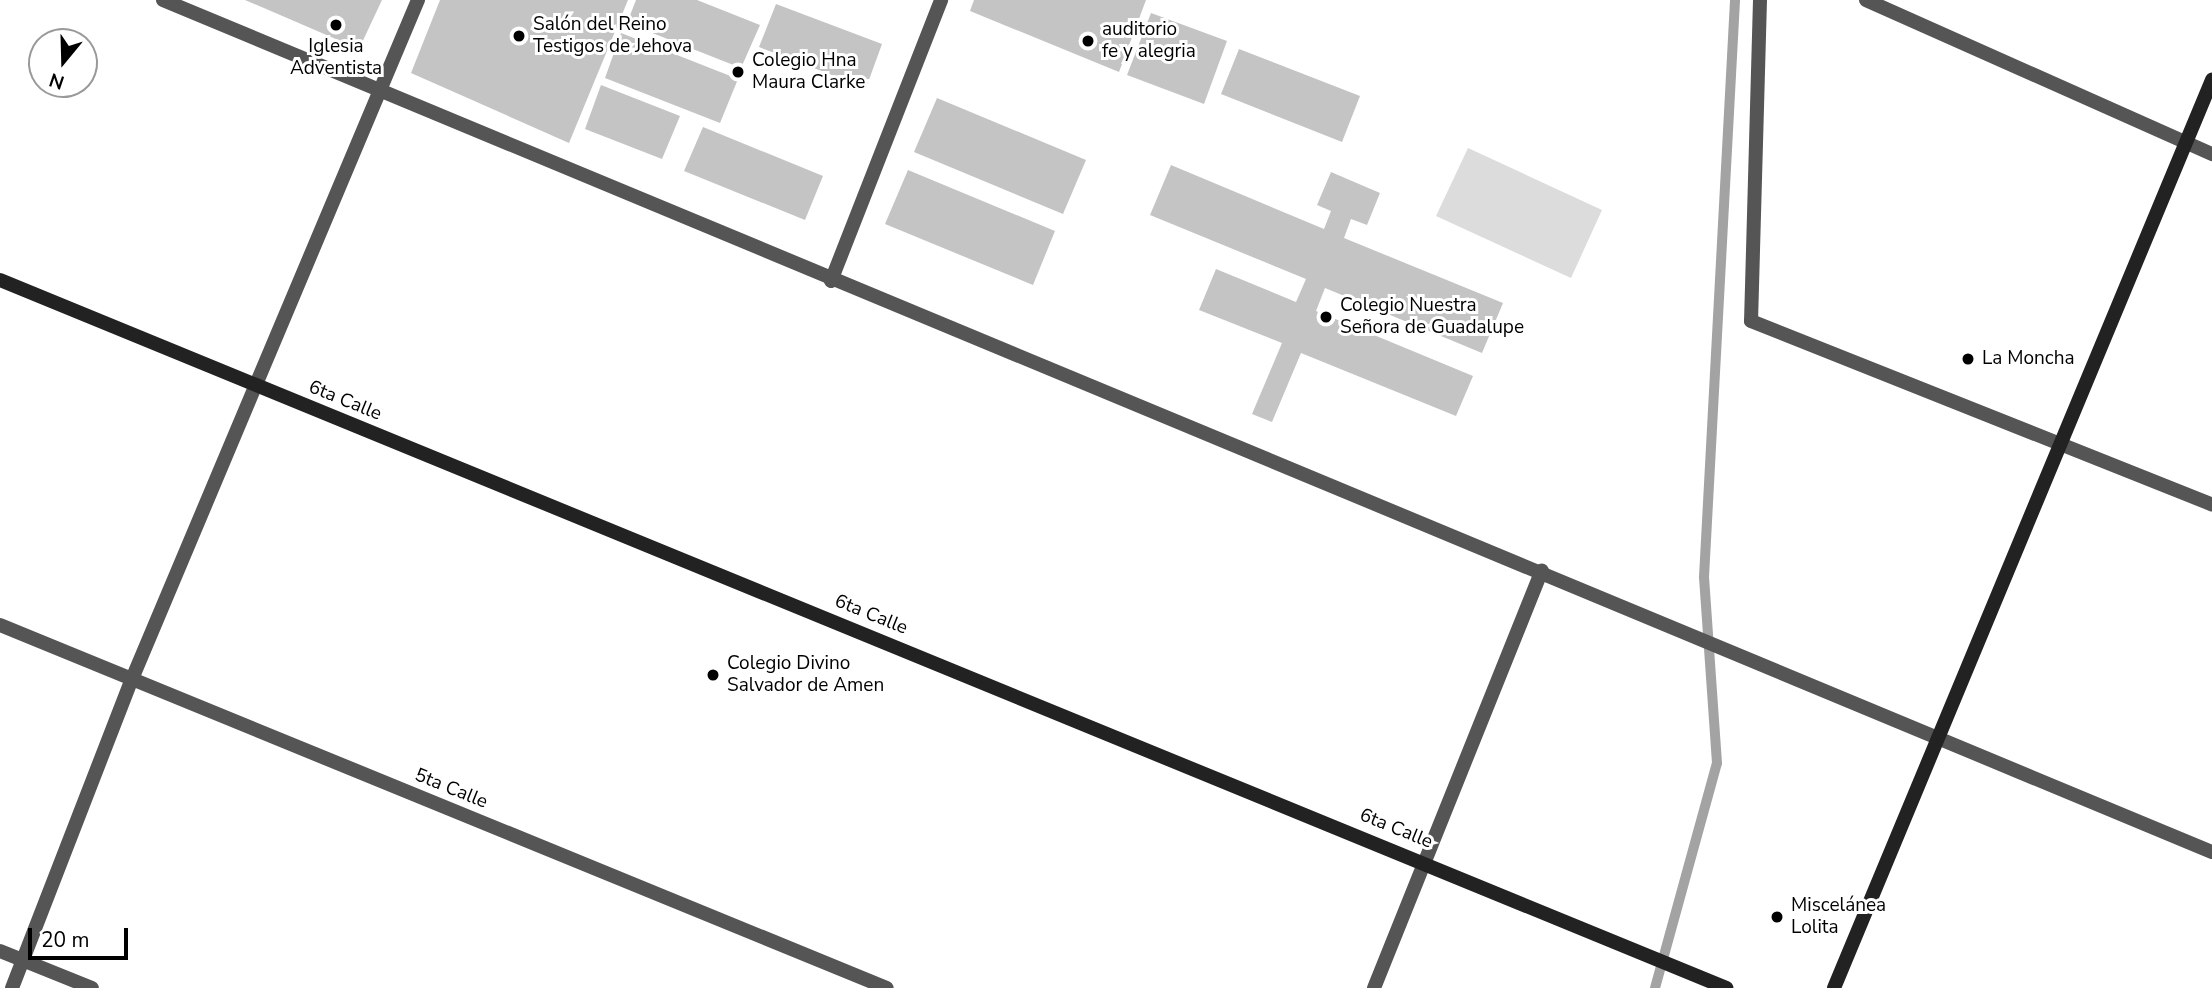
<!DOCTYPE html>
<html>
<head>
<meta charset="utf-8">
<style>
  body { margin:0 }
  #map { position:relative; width:2212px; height:988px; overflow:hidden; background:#fff; font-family:"Nunito Sans",sans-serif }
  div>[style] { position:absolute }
  .green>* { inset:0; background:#dcdcdc }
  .stream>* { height:10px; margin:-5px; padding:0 5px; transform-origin:5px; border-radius:5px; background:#a3a3a3 }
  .building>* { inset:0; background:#c4c4c4 }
  .street>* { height:14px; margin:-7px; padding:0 7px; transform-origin:7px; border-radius:7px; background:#555 }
  .secondary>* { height:14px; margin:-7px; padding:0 7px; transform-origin:7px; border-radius:7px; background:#222 }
  .dots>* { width:19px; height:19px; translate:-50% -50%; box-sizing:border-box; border:4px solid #fff; border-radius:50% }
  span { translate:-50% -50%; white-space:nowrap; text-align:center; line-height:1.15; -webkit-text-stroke:6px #fff; paint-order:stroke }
  .poi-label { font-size:19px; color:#000 }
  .left { translate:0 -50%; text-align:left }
  .street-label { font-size:19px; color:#000 }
  .north { position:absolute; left:28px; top:28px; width:70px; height:70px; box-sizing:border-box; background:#fff; border:2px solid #999; border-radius:50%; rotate:199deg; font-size:19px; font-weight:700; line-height:28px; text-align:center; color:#000 }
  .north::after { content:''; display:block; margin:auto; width:24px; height:32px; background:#000; clip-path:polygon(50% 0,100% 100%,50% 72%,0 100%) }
  .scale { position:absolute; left:28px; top:928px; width:100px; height:32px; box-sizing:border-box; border:4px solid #000; border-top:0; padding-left:9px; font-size:21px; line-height:24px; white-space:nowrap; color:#000; -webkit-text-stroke:5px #fff; paint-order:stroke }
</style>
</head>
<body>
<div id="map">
  <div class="green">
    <div style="clip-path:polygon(1468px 148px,1602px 210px,1571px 278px,1436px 216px)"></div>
  </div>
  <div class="stream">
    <div style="left:1655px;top:988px;width:233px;rotate:-74.6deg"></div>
    <div style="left:1717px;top:763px;width:186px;rotate:-94deg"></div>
    <div style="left:1704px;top:577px;width:578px;rotate:-86.92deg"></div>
  </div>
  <div class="building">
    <div style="clip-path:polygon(245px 0,382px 0,359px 49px)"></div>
    <div style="clip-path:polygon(440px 0,628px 0,569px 143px,411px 73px)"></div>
    <div style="clip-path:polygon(636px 0,697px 0,760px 25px,741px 68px,627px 23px)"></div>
    <div style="clip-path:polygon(974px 0,1146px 0,1119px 72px,970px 11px)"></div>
    <div style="clip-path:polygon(776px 4px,882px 44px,866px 88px,759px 47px)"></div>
    <div style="clip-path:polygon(1151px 13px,1227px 41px,1204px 104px,1127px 75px)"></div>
    <div style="clip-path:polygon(621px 33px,738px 79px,720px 123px,605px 78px)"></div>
    <div style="clip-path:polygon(1239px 49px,1360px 96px,1342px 142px,1221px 94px)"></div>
    <div style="clip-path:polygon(601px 85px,680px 116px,662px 159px,585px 129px)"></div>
    <div style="clip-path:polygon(937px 98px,1086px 160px,1063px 214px,914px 152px)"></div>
    <div style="clip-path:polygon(703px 127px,823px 176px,805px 220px,684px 171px)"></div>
    <div style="clip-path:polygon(1171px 165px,1324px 229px,1331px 211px,1317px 205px,1331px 172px,1380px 193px,1367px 225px,1351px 219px,1344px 238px,1503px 303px,1482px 353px,1325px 288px,1316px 311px,1473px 376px,1456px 416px,1301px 353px,1272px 422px,1252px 414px,1282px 343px,1199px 310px,1216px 269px,1296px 302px,1306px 279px,1150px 215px)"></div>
    <div style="clip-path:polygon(908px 170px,1055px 231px,1033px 285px,885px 224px)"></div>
  </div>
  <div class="street">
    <div style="left:163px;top:0;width:2219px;rotate:22.58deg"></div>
    <div style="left:1760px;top:0;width:321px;rotate:91.6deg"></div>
    <div style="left:1751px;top:321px;width:496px;rotate:21.7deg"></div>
    <div style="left:1866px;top:0;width:379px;rotate:24deg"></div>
    <div style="left:831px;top:281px;width:302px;rotate:-68.6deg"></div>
    <div style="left:0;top:625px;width:958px;rotate:22.26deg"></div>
    <div style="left:0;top:951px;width:99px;rotate:21.9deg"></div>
    <div style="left:12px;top:988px;width:331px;rotate:-68.8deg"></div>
    <div style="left:132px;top:679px;width:737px;rotate:-67.16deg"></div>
    <div style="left:1374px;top:988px;width:450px;rotate:-68.1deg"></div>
  </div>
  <div class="secondary">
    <div style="left:0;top:280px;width:1866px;rotate:22.3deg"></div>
    <div style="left:1834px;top:988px;width:984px;rotate:-67.4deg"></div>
  </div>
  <div class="dots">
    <div style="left:336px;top:25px;background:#000"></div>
    <div style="left:519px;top:36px;background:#000"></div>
    <div style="left:1088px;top:41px;background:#000"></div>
    <div style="left:738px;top:72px;background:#000"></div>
    <div style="left:1326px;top:317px;background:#000"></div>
    <div style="left:1968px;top:359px;background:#000"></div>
    <div style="left:713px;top:675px;background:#000"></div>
    <div style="left:1777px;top:917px;background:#000"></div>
  </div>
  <div class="poi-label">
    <span class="left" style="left:533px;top:36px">Salón del Reino<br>Testigos de Jehova</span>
    <span class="left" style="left:1102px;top:41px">auditorio<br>fe y alegria</span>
    <span style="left:336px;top:58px">Iglesia<br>Adventista</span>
    <span class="left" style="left:752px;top:72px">Colegio Hna<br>Maura Clarke</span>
    <span class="left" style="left:1340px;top:317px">Colegio Nuestra<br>Señora de Guadalupe</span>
    <span class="left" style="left:1982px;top:359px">La Moncha</span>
    <span class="left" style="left:727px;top:675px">Colegio Divino<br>Salvador de Amen</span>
    <span class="left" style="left:1791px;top:917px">Miscelánea<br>Lolita</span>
  </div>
  <div class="street-label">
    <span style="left:345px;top:401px;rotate:22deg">6ta Calle</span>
    <span style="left:871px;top:615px;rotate:22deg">6ta Calle</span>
    <span style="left:451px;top:789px;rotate:22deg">5ta Calle</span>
    <span style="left:1396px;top:829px;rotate:22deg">6ta Calle</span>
  </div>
  <div class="north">N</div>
  <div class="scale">20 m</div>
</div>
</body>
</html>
